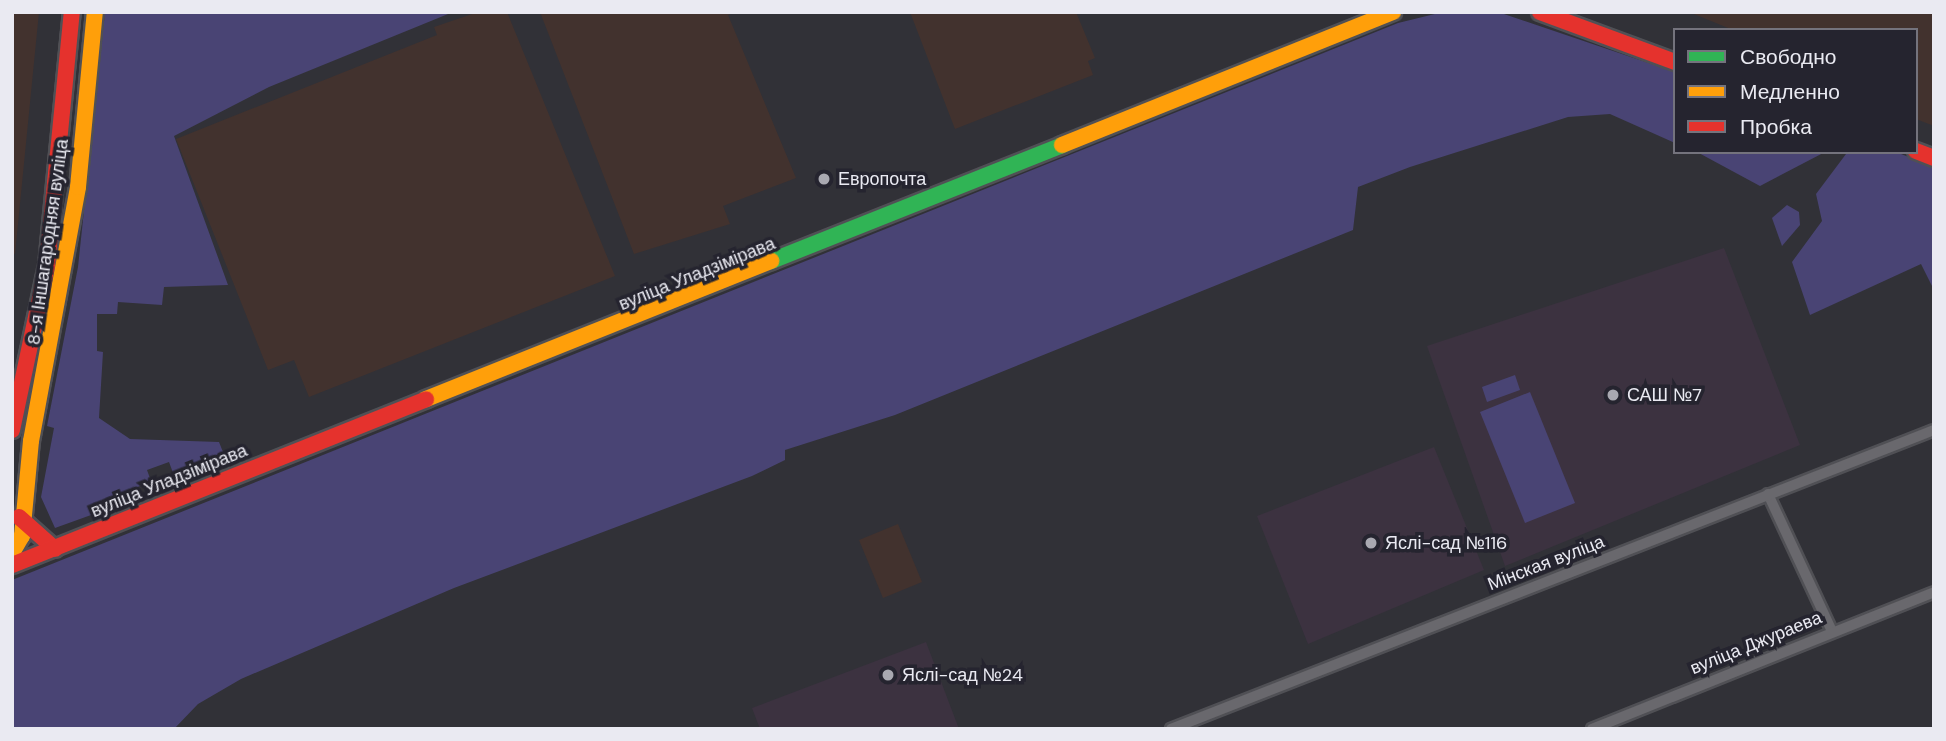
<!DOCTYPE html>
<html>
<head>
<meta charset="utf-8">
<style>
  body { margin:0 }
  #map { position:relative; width:1946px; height:741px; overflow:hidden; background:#313137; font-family:"DM Sans",sans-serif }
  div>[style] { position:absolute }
  .industrial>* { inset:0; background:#42322e }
  .education>* { inset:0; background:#3c3240 }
  .green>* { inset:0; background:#494474 }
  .roads { filter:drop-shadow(2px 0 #505055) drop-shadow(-2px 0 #505055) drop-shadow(0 2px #505055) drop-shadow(0 -2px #505055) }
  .street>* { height:10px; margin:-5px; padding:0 5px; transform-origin:5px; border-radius:5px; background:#69686d }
  .fast>* { height:16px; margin:-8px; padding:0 8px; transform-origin:8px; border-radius:8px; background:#30b455 }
  .slow>* { height:16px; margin:-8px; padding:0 8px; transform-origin:8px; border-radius:8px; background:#ff9f0a }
  .jam>* { height:16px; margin:-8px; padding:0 8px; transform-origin:8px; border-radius:8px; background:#e5322d }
  .dots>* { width:19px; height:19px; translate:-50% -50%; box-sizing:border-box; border:4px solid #25242f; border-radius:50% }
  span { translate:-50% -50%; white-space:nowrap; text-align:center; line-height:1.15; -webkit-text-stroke:7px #25242f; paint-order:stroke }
  .poi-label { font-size:18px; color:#eaeaf2 }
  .left { translate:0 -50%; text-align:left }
  .street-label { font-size:18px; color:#eaeaf2 }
  .frame { position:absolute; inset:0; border:14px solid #eaeaf2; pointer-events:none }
  .legend { position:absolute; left:1673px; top:28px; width:245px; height:126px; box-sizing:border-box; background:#25242f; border:2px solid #74737d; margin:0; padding:9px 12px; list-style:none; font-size:21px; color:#eaeaf2 }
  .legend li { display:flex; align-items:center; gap:14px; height:35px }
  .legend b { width:35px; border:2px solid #74737d }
</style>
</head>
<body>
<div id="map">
  <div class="industrial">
    <div style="clip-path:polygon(12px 12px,39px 12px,15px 254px,12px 253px)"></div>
    <div style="clip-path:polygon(478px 12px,507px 12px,615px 276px,309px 397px,294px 360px,268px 370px,176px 139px,437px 35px,434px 27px)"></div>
    <div style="clip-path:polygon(540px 12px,735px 12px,728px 15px,796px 178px,723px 206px,730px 224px,634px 254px)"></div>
    <div style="clip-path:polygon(910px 12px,1076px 12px,1095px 58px,1088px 61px,1093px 75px,955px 129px)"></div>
    <div style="clip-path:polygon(1689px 12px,1934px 12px,1934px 126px,1916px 119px,1916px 30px,1733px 30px)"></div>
    <div style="clip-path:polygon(898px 524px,922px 582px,883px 598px,859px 540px)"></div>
  </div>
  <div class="education">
    <div style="clip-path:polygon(1724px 248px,1800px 445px,1505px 566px,1427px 346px)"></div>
    <div style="clip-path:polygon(1434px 447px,1484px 570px,1308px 644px,1257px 516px)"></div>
    <div style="clip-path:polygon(926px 642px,959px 729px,760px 729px,752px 708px)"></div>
  </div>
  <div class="green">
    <div style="clip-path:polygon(105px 12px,453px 12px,269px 87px,174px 136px,228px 285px,164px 287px,162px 305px,118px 302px,117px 314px,97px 314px,97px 351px,103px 352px,99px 418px,130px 439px,219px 442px,225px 457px,219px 466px,176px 481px,169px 462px,147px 470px,151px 481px,127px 492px,130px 501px,55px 528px,41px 497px,54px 428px,47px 426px,78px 267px)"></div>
    <div style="clip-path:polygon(1443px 12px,1498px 12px,1675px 72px,1675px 143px,1610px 114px,1568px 117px,1410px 167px,1358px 187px,1353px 230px,895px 415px,785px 450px,785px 460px,752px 476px,454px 588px,241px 679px,198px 704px,174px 729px,12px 729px,12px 580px,1398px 23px)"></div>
    <div style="clip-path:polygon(1697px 152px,1825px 152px,1760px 186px)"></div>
    <div style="clip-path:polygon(1896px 152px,1934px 167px,1934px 290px,1921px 264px,1810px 315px,1792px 262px,1822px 221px,1816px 194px,1846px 154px)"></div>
    <div style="clip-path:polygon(1787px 205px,1799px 212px,1800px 225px,1782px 246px,1772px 218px)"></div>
    <div style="clip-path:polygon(1515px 375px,1520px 390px,1487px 402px,1482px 387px)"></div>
    <div style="clip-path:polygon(1530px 392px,1575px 503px,1525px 523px,1480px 412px)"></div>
  </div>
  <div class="roads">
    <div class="street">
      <div style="left:1768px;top:494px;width:151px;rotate:65deg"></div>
      <div style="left:1171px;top:729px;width:819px;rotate:-21.4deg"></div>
      <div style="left:1592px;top:729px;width:368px;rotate:-21.8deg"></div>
    </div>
    <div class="fast">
      <div style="left:771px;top:261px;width:313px;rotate:-21.7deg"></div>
    </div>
    <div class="slow">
      <div style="left:1062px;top:145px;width:357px;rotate:-21.9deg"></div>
      <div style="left:426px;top:399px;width:372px;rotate:-21.8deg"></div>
      <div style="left:12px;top:553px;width:20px;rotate:-60deg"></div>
      <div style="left:22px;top:536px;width:95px;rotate:-84.6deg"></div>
      <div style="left:31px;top:441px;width:258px;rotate:-79.5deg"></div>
      <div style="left:78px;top:187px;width:176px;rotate:-84.5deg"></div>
    </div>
    <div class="jam">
      <div style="left:1540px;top:12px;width:144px;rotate:20.3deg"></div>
      <div style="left:1916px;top:151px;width:19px;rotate:21deg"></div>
      <div style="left:12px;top:430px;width:169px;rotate:-78deg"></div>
      <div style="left:47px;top:265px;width:254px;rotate:-84.4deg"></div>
      <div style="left:19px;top:517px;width:48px;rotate:41.6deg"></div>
      <div style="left:12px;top:565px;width:446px;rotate:-21.8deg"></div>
    </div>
  </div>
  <div class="dots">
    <div style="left:824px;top:179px;background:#a9a9b1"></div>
    <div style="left:1613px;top:395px;background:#a9a9b1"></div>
    <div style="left:1371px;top:543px;background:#a9a9b1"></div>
    <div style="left:888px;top:675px;background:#a9a9b1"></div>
  </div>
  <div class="poi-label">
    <span class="left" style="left:838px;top:179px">Европочта</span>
    <span class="left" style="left:1627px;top:395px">САШ №7</span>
    <span class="left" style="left:1385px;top:543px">Яслі-сад №116</span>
    <span class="left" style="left:902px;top:675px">Яслі-сад №24</span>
  </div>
  <div class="street-label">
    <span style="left:48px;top:242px;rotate:-82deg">8-я Іншагародняя вуліца</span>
    <span style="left:697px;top:274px;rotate:-22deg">вуліца Уладзімірава</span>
    <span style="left:169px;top:481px;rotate:-22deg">вуліца Уладзімірава</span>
    <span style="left:1546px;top:563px;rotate:-21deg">Мінская вуліца</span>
    <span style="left:1756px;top:643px;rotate:-22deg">вуліца Джураева</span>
  </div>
  <div class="frame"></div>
  <ul class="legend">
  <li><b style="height:9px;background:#30b455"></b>Свободно</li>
  <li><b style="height:9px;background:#ff9f0a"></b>Медленно</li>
  <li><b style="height:9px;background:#e5322d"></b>Пробка</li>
  </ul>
</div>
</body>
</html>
